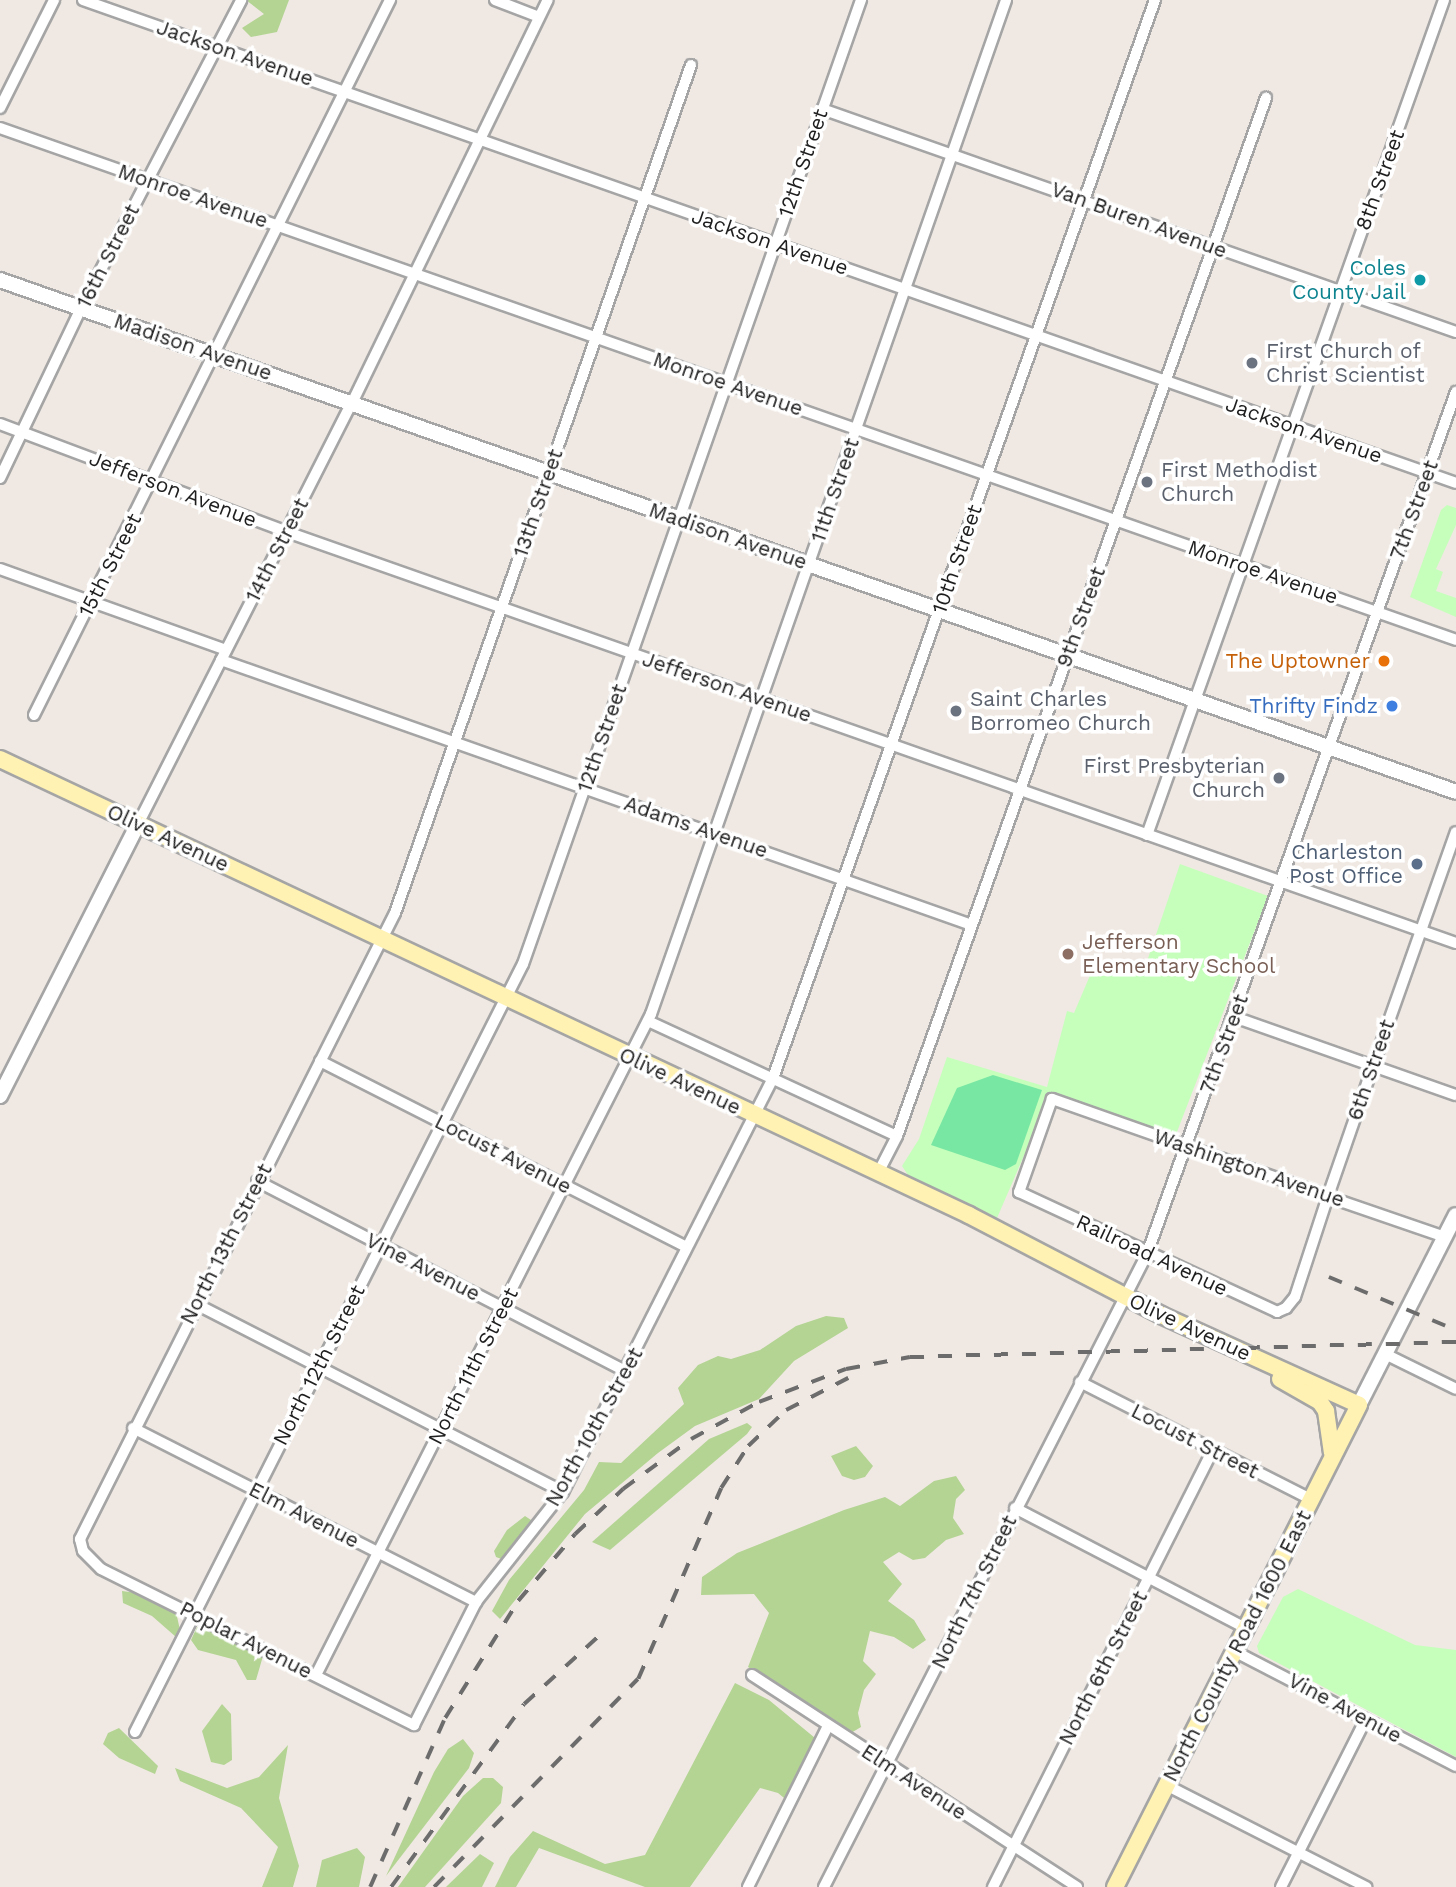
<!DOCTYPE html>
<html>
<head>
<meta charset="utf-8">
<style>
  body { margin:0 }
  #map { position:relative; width:1456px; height:1887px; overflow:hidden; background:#f0e9e3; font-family:"Work Sans",sans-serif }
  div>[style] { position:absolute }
  .forest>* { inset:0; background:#b4d494 }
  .park>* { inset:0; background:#c5ffbb }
  .pitch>* { inset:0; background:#79e7a4 }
  .roads { filter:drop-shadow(2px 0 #a5a5a5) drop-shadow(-2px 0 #a5a5a5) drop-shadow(0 2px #a5a5a5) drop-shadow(0 -2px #a5a5a5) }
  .minor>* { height:10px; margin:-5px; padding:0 5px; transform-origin:5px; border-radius:5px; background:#fff }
  .tertiary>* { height:14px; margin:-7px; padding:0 7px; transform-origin:7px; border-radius:7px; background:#fff }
  .secondary>* { height:16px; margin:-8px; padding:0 8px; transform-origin:8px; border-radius:8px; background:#fff2b2 }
  .rail>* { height:3.5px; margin-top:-1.75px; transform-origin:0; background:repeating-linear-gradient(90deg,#6c6c6c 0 14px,transparent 0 28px) }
  .dots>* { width:19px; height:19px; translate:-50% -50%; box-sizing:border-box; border:4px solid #fff; border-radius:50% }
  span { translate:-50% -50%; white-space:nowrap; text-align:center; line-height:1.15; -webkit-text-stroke:7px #fff; paint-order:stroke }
  .street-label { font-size:21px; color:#1e1e1e }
  .culture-label { font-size:21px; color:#0d838f }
  .right { translate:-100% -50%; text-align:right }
  .worship-label { font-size:21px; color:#5b616d }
  .left { translate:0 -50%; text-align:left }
  .food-label { font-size:21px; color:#c56008 }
  .shop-label { font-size:21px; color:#366cbe }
  .service-label { font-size:21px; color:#4e5e75 }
  .education-label { font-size:21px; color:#785e54 }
</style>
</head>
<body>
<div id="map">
  <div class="forest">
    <div style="clip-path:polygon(246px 0,289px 0,277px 32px,251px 37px,242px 28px,264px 14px)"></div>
    <div style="clip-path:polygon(826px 1316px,844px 1318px,848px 1328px,794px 1361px,759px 1399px,695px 1426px,658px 1453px,585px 1514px,500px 1619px,492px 1611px,509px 1580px,584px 1490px,599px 1462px,621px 1463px,684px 1404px,678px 1388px,698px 1365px,718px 1356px,731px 1359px,760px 1350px,796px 1326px)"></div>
    <div style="clip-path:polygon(747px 1423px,752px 1427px,747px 1434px,610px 1550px,592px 1542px,709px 1439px)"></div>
    <div style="clip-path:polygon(856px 1446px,873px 1466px,865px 1477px,854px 1480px,842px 1476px,831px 1456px)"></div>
    <div style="clip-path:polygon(956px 1476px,965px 1490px,956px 1499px,953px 1518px,964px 1534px,946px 1540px,925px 1558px,913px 1560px,899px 1552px,883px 1562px,902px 1584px,888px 1601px,914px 1620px,926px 1640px,913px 1649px,894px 1637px,870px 1631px,863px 1661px,876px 1674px,864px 1690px,858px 1713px,861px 1727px,851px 1733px,748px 1667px,769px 1613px,754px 1594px,701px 1595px,702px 1577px,737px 1553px,844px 1510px,885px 1497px,900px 1506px,934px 1481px)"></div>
    <div style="clip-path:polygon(525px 1516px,534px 1522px,504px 1560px,496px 1557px,494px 1551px,507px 1530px)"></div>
    <div style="clip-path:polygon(122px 1591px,137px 1593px,176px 1612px,180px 1630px,176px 1637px,152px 1616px,123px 1603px)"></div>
    <div style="clip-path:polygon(197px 1627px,254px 1647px,263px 1656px,256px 1680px,247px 1680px,236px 1660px,198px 1650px,191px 1640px)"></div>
    <div style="clip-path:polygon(735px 1683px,769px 1700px,815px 1738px,816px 1755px,789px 1802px,778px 1793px,760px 1788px,690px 1887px,645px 1887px,539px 1848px,516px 1887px,495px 1887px,510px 1857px,533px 1831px,605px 1864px,645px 1855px)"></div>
    <div style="clip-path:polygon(222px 1704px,231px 1714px,232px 1760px,224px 1765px,211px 1762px,202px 1731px)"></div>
    <div style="clip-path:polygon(119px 1728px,158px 1766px,155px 1774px,119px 1758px,103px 1744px,108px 1733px)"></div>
    <div style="clip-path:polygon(463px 1739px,474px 1753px,469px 1768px,386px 1876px,434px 1772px,448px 1749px)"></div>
    <div style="clip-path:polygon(288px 1745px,279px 1798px,299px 1866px,293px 1887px,262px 1887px,278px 1847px,241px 1808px,180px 1781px,175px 1768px,227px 1788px,259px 1777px)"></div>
    <div style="clip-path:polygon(483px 1778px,493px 1778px,503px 1787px,501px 1803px,425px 1887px,398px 1887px,463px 1796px)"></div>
    <div style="clip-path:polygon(357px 1848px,365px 1857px,359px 1887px,316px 1887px,322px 1860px)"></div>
    <div style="clip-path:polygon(480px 1854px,494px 1863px,482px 1887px,446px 1887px)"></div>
  </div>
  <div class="park">
    <div style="clip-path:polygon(1447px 505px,1456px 508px,1456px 525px,1436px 569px,1443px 572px,1436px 591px,1456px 598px,1456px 617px,1410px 597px,1441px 510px)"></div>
    <div style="clip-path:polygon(1180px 864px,1268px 896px,1175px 1137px,1051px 1093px,997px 1218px,908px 1175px,902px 1166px,919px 1139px,947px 1057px,1047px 1087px,1067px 1011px,1074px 1013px,1097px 959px,1143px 973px)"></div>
    <div style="clip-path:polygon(1298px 1589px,1415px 1645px,1456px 1650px,1456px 1757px,1259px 1653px,1257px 1646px,1283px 1597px)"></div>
  </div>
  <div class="pitch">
    <div style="clip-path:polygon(993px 1075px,1042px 1090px,1016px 1164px,1005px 1170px,931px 1145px,957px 1088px)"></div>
  </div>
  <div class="roads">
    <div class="minor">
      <div style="left:83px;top:0;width:1455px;rotate:19.38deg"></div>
      <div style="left:495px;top:0;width:47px;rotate:21.1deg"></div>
      <div style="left:691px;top:65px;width:898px;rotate:109.24deg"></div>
      <div style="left:395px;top:913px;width:701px;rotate:116.71deg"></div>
      <div style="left:80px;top:1539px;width:12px;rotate:76deg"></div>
      <div style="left:83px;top:1551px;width:25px;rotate:45deg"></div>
      <div style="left:101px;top:1569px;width:350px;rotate:26.5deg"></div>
      <div style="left:414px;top:1725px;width:138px;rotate:-63.2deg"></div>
      <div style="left:476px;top:1602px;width:140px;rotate:-51.7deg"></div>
      <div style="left:563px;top:1492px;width:464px;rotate:-63.1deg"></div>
      <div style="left:773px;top:1078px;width:1144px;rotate:-70.49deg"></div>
      <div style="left:0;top:108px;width:121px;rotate:-63.4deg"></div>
      <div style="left:822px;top:109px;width:672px;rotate:19.38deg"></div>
      <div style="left:0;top:128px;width:1543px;rotate:19.37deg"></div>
      <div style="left:0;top:424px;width:307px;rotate:20.6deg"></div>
      <div style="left:287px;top:532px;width:1239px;rotate:19.37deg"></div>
      <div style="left:0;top:478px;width:188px;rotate:-64.5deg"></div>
      <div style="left:81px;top:308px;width:347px;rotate:-62.5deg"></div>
      <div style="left:0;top:569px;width:240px;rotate:19.7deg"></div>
      <div style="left:221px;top:660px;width:796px;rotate:19.44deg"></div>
      <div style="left:34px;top:715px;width:799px;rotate:-63.53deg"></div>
      <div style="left:138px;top:824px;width:472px;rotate:-63.1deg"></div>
      <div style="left:352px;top:403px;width:448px;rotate:-64.1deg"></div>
      <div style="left:1147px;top:835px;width:886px;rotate:-70.42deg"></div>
      <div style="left:1234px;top:1017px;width:235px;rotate:19.4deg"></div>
      <div style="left:648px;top:1021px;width:274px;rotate:24.8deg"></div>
      <div style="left:320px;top:1061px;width:411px;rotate:26.9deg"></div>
      <div style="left:878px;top:1173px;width:42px;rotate:-62.8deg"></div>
      <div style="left:897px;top:1136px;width:1102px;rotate:-70.43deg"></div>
      <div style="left:257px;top:1181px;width:416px;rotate:27.3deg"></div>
      <div style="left:1445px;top:1237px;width:120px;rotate:-161deg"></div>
      <div style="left:1332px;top:1198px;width:4px;rotate:-153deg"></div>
      <div style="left:1328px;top:1196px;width:293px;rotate:-160.6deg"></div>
      <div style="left:1052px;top:1099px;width:99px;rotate:109.5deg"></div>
      <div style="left:1019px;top:1192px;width:285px;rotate:24.9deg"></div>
      <div style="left:1277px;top:1312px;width:10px;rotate:-24deg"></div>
      <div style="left:1286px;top:1308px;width:14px;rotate:-51deg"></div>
      <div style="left:1295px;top:1297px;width:106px;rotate:-71.9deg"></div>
      <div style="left:1328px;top:1196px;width:138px;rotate:-70.9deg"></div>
      <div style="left:1373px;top:1066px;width:248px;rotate:-70.5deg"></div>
      <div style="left:196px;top:1304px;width:412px;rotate:27.1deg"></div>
      <div style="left:1385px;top:1354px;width:79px;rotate:26.2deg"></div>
      <div style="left:1080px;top:1382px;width:259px;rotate:26.9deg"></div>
      <div style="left:133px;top:1428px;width:385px;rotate:26.9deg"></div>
      <div style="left:1015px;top:1508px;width:260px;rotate:27.5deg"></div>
      <div style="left:1234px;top:1651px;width:250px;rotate:27.4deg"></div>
      <div style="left:316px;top:1675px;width:741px;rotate:-63.12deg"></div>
      <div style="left:651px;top:1014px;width:1074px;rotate:-70.7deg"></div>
      <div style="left:752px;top:1675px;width:388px;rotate:33.1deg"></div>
      <div style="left:135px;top:1732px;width:860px;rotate:-63.2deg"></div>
      <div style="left:523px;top:964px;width:1022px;rotate:-70.68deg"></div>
      <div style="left:1166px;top:1785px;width:225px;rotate:27deg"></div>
      <div style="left:748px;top:1887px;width:180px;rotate:-63.6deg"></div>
      <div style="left:824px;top:1887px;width:711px;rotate:-62.97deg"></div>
      <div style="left:1147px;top:1254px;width:916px;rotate:-70.28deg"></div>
      <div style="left:993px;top:1887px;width:489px;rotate:-63.3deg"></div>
      <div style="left:1281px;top:1887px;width:188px;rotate:-63.2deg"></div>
    </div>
    <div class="tertiary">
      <div style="left:0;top:280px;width:1543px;rotate:19.37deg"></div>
      <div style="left:0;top:1096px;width:305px;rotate:-63.1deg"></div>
      <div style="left:1359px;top:1405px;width:213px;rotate:-63deg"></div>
    </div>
    <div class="secondary">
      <div style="left:0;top:759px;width:1071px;rotate:25.2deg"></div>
      <div style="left:969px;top:1215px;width:216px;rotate:27.5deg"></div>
      <div style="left:1161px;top:1315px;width:217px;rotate:24.4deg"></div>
      <div style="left:1359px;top:1405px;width:540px;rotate:116.85deg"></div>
      <div style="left:1280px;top:1379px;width:46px;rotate:29.9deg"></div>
      <div style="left:1320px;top:1402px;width:11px;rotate:56deg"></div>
      <div style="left:1326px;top:1411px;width:42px;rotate:81.9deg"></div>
    </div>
  </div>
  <div class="rail">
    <div style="left:1329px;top:1277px;width:138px;rotate:22.7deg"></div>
    <div style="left:370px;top:1887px;width:185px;rotate:-66.1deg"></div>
    <div style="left:445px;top:1718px;width:138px;rotate:-58deg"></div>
    <div style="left:518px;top:1601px;width:88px;rotate:-49.6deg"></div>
    <div style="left:575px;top:1534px;width:66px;rotate:-43.2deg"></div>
    <div style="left:623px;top:1489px;width:84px;rotate:-36.3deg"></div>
    <div style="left:691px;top:1439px;width:77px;rotate:-28.6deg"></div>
    <div style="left:759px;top:1402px;width:93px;rotate:-20.8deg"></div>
    <div style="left:846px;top:1369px;width:65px;rotate:-10.6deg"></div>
    <div style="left:910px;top:1357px;width:546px;rotate:-1.57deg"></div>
    <div style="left:391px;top:1887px;width:226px;rotate:-54deg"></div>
    <div style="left:524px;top:1704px;width:105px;rotate:-42.3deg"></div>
    <div style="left:434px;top:1887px;width:291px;rotate:-45.6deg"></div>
    <div style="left:638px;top:1679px;width:208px;rotate:-66.5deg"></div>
    <div style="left:721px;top:1488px;width:50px;rotate:-57.3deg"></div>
    <div style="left:748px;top:1446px;width:52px;rotate:-43.5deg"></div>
    <div style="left:786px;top:1410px;width:70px;rotate:-27.3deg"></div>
  </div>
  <div class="dots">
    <div style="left:1420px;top:280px;background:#0f9aa8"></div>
    <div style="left:1252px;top:363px;background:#6b7280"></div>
    <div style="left:1147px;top:482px;background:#6b7280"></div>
    <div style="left:1384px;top:661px;background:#e8710a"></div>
    <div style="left:1392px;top:706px;background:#3f7fe0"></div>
    <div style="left:956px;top:711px;background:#6b7280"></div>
    <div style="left:1279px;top:778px;background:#6b7280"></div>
    <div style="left:1417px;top:864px;background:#5c6f8a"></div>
    <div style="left:1068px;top:954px;background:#8d6e63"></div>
  </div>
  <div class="street-label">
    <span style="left:235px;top:53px;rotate:19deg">Jackson Avenue</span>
    <span style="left:803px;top:163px;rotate:-71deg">12th Street</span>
    <span style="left:1380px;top:180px;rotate:-70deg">8th Street</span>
    <span style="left:193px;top:196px;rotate:19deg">Monroe Avenue</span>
    <span style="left:1139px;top:220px;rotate:20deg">Van Buren Avenue</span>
    <span style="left:770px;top:242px;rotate:19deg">Jackson Avenue</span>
    <span style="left:108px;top:256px;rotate:-63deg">16th Street</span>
    <span style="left:193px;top:347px;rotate:19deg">Madison Avenue</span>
    <span style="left:728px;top:384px;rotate:19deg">Monroe Avenue</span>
    <span style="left:1304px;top:430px;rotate:19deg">Jackson Avenue</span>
    <span style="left:173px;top:489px;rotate:21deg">Jefferson Avenue</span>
    <span style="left:835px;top:490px;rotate:-71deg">11th Street</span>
    <span style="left:538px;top:503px;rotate:-71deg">13th Street</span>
    <span style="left:1414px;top:510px;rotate:-70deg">7th Street</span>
    <span style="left:728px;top:536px;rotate:19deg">Madison Avenue</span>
    <span style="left:277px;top:550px;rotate:-63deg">14th Street</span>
    <span style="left:957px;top:559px;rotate:-71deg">10th Street</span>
    <span style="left:110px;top:565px;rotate:-63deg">15th Street</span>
    <span style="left:1263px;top:572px;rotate:19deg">Monroe Avenue</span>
    <span style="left:1081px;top:617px;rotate:-70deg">9th Street</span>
    <span style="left:727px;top:687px;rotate:19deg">Jefferson Avenue</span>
    <span style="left:602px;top:738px;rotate:-71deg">12th Street</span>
    <span style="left:696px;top:827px;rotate:19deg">Adams Avenue</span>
    <span style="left:168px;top:838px;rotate:25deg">Olive Avenue</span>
    <span style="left:1224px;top:1044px;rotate:-70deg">7th Street</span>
    <span style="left:1371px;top:1070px;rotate:-71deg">6th Street</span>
    <span style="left:680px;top:1081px;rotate:25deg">Olive Avenue</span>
    <span style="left:503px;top:1154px;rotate:27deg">Locust Avenue</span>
    <span style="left:1249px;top:1168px;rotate:19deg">Washington Avenue</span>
    <span style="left:226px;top:1244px;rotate:-63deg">North 13th Street</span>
    <span style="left:1152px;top:1255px;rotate:25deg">Railroad Avenue</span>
    <span style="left:423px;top:1267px;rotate:27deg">Vine Avenue</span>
    <span style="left:1190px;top:1327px;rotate:25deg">Olive Avenue</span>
    <span style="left:319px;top:1365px;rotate:-63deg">North 12th Street</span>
    <span style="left:473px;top:1366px;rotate:-63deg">North 11th Street</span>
    <span style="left:594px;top:1427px;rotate:-61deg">North 10th Street</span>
    <span style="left:1195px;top:1441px;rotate:27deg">Locust Street</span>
    <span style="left:304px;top:1515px;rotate:27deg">Elm Avenue</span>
    <span style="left:974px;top:1592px;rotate:-64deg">North 7th Street</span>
    <span style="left:246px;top:1640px;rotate:27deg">Poplar Avenue</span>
    <span style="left:1237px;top:1646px;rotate:-63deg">North County Road 1600 East</span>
    <span style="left:1103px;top:1668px;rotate:-63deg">North 6th Street</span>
    <span style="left:1345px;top:1708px;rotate:28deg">Vine Avenue</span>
    <span style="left:914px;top:1782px;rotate:33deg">Elm Avenue</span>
  </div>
  <div class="culture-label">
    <span class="right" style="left:1406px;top:280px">Coles<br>County Jail</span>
  </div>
  <div class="worship-label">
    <span class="left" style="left:1266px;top:363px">First Church of<br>Christ Scientist</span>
    <span class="left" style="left:1161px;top:482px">First Methodist<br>Church</span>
    <span class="left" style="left:970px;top:711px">Saint Charles<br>Borromeo Church</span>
    <span class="right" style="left:1265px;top:778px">First Presbyterian<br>Church</span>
  </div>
  <div class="food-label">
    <span class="right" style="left:1370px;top:661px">The Uptowner</span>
  </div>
  <div class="shop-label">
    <span class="right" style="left:1378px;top:706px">Thrifty Findz</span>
  </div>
  <div class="service-label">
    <span class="right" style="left:1403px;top:864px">Charleston<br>Post Office</span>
  </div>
  <div class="education-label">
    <span class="left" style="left:1082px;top:954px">Jefferson<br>Elementary School</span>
  </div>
</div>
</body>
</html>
